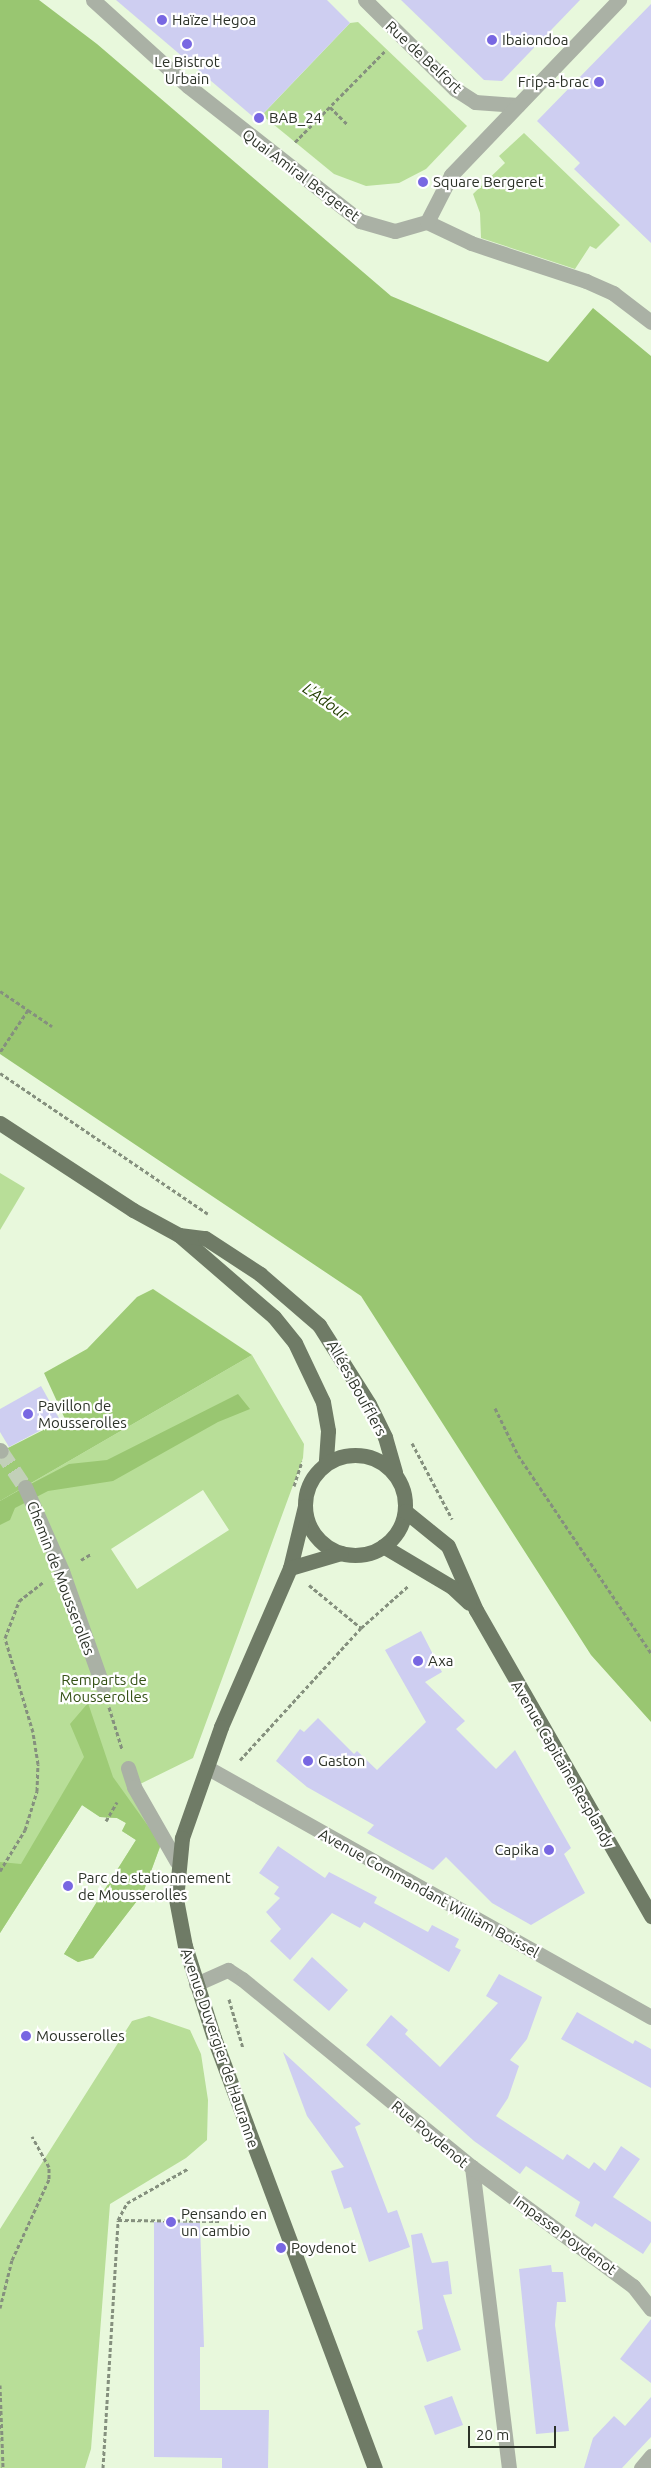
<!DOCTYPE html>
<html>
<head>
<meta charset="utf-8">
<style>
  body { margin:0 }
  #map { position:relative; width:651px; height:2468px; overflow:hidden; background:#e8f8dc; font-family:Ubuntu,sans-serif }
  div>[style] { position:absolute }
  .green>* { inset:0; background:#b8de98 }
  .forest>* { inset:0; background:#9ecb76 }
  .water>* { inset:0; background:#99c671 }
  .building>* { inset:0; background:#cecef1 }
  .minor-tunnel>* { height:15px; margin-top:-7.5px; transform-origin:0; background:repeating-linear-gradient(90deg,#c2d0b8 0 15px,transparent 0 23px) }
  .path>* { height:3px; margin-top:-1.5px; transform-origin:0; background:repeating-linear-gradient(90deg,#85907e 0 4px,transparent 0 6.5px) }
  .minor>* { height:15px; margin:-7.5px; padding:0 7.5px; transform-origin:7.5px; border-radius:7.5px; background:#aab1a5 }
  .major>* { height:15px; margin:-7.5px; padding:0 7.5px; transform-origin:7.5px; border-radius:7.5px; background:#6f7b66 }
  .major>.ring { margin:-7.5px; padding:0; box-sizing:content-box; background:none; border:15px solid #6f7b66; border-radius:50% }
  .dots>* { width:14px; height:14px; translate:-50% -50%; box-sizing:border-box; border:2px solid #fff; border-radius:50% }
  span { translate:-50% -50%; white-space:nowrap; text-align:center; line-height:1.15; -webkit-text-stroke:4.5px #fff; paint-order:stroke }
  .poi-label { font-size:15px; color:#2c3228 }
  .left { translate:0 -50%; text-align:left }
  .right { translate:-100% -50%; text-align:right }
  .street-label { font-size:15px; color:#2c3228 }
  .park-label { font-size:15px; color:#355116 }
  .water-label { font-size:16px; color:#233e00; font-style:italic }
  .scale { position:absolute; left:468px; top:2426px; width:88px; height:22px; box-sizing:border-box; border:2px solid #2c3228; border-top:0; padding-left:6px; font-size:15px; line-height:18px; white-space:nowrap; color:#2c3228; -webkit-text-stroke:4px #fff; paint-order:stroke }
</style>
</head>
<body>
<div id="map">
  <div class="green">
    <div style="clip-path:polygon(358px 22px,467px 126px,426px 169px,399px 183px,366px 186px,334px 174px,262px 115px,350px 23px)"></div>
    <div style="clip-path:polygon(524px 133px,620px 225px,596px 249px,590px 246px,575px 269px,481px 238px,480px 213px,473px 194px,505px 163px,499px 156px)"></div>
    <div style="clip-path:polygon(0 1173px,25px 1188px,0 1230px)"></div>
    <div style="clip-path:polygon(evenodd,252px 1355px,304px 1444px,303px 1458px,193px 1758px,134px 1787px,161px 1844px,143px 1893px,93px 1958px,78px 1962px,64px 1954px,136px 1840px,122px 1831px,126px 1823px,117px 1818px,100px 1817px,82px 1805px,0 1933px,0 1501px,252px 1355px,203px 1490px,229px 1530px,137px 1589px,111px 1549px,203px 1490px)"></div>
    <div style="clip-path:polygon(149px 2016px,190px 2030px,201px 2054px,208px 2100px,207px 2140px,186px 2158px,110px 2204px,91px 2449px,85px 2468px,0 2468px,0 2229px,132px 2021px)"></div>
  </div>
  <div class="forest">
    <div style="clip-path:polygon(153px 1289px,252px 1355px,0 1501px,0 1452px,65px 1419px,44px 1373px,87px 1349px,137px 1297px)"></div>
    <div style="clip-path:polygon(88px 1703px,113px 1777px,161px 1844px,143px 1893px,93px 1958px,78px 1962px,64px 1954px,136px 1840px,122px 1831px,126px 1823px,117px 1818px,100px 1817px,82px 1805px,0 1933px,0 1862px,21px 1864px,84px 1757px,70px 1724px)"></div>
  </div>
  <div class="water">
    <div style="clip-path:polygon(0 0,39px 0,97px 44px,391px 296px,548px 362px,593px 308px,651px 356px,651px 1722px,591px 1655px,361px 1296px,0 1054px)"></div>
    <div style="clip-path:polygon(238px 1394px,250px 1409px,218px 1422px,113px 1481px,48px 1491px,15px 1508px,10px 1520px,0 1525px,0 1501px,25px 1487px,69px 1464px,107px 1460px)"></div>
  </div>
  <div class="building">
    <div style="clip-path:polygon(116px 0,327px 0,350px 23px,257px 120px)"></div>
    <div style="clip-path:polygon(401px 0,580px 0,502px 81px,484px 80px)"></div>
    <div style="clip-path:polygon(651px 4px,651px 243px,574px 169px,580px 163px,537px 121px)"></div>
    <div style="clip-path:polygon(41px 1386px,60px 1420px,9px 1447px,0 1432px,0 1409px)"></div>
    <div style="clip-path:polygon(421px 1631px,442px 1672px,425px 1682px,465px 1721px,456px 1729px,496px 1769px,515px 1750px,571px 1848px,564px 1854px,585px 1893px,531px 1925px,492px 1903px,446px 1857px,433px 1870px,367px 1833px,374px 1825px,307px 1787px,276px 1761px,300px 1729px,304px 1732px,318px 1718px,354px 1754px,357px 1751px,377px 1770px,426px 1722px,385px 1650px)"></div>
    <div style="clip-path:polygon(278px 1846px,325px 1878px,329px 1872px,377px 1897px,374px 1903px,428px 1932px,432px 1925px,459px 1939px,455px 1947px,461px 1950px,449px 1972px,364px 1922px,360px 1928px,332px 1913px,290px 1960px,270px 1941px,281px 1929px,266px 1912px,280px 1898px,274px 1894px,279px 1887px,259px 1873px)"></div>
    <div style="clip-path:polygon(312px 1957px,348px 1990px,329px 2011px,293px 1980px)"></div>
    <div style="clip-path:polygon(499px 1974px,542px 1997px,527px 2039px,510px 2060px,519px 2066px,508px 2098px,496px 2116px,563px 2160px,567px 2154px,589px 2169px,594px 2162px,605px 2171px,621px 2146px,640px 2159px,613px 2197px,651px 2222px,651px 2242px,643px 2254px,595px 2223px,592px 2227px,575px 2216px,580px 2202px,526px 2166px,520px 2174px,474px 2141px,366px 2045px,391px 2015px,408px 2030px,405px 2034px,440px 2067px,498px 2003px,486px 1996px)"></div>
    <div style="clip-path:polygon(577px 2012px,633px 2044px,635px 2040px,651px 2049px,651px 2088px,561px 2039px)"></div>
    <div style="clip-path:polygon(283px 2052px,361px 2124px,355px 2127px,388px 2213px,397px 2210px,410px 2247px,369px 2262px,351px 2207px,344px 2209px,331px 2171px,344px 2167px,307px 2116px)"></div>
    <div style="clip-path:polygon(154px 2222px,200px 2223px,204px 2347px,200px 2347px,200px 2410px,269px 2410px,268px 2468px,222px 2468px,222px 2458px,154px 2457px)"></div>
    <div style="clip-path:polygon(422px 2233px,432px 2263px,448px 2261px,452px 2294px,443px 2295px,461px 2350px,427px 2362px,417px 2331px,423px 2329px,411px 2235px)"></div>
    <div style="clip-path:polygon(551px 2265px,552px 2272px,563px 2272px,566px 2302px,557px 2302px,555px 2325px,569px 2431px,536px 2434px,519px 2269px)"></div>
    <div style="clip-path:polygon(651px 2319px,651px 2383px,620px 2359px)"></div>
    <div style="clip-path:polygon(452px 2396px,463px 2425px,435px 2435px,424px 2406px)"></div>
    <div style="clip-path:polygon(651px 2397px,651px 2437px,622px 2468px,584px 2468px,593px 2438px,614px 2416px,625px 2426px)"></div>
  </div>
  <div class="minor-tunnel">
    <div style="left:1px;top:1451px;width:43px;rotate:56.3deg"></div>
  </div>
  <div class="path">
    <div style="left:330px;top:107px;width:25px;rotate:45deg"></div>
    <div style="left:295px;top:142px;width:129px;rotate:-45.3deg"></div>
    <div style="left:0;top:991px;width:34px;rotate:34deg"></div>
    <div style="left:28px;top:1010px;width:50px;rotate:123.7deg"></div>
    <div style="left:28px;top:1010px;width:29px;rotate:34deg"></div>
    <div style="left:0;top:1073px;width:251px;rotate:34.1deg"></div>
    <div style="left:495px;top:1408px;width:52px;rotate:63.9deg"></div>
    <div style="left:518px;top:1455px;width:239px;rotate:56.1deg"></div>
    <div style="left:412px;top:1443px;width:86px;rotate:62.2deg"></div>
    <div style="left:294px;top:1486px;width:26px;rotate:-72deg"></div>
    <div style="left:81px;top:1560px;width:12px;rotate:-31deg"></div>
    <div style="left:309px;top:1585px;width:67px;rotate:39.6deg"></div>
    <div style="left:361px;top:1628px;width:63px;rotate:-41.8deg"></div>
    <div style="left:109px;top:1707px;width:44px;rotate:72.8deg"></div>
    <div style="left:240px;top:1760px;width:179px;rotate:-47.5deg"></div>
    <div style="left:106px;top:1821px;width:22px;rotate:-60deg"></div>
    <div style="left:0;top:1871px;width:48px;rotate:-58.6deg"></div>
    <div style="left:25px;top:1830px;width:41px;rotate:-72.9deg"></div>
    <div style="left:37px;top:1791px;width:27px;rotate:-88deg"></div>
    <div style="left:38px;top:1764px;width:32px;rotate:-99deg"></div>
    <div style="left:33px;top:1732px;width:98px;rotate:-106.6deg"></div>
    <div style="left:5px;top:1638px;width:40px;rotate:-69deg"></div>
    <div style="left:19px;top:1601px;width:31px;rotate:-38deg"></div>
    <div style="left:229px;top:1999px;width:51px;rotate:74.1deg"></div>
    <div style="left:118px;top:2220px;width:103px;rotate:0.6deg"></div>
    <div style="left:0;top:2308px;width:49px;rotate:-76deg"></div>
    <div style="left:12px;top:2260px;width:89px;rotate:-65.4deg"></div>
    <div style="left:49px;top:2179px;width:12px;rotate:-90deg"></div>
    <div style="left:49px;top:2167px;width:35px;rotate:-119deg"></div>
    <div style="left:0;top:2385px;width:83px;rotate:87.9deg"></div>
    <div style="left:103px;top:2468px;width:248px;rotate:-86.5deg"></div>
    <div style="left:118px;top:2220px;width:19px;rotate:-62deg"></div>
    <div style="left:127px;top:2203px;width:71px;rotate:-29.4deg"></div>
  </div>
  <div class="minor">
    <div style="left:93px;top:0;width:128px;rotate:42.2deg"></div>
    <div style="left:188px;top:86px;width:219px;rotate:38.1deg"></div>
    <div style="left:360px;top:221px;width:36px;rotate:16deg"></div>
    <div style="left:395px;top:231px;width:33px;rotate:-16deg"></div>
    <div style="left:427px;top:222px;width:49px;rotate:25.5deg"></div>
    <div style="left:471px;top:243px;width:121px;rotate:18.3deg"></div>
    <div style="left:586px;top:281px;width:30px;rotate:24deg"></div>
    <div style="left:613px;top:293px;width:48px;rotate:37.3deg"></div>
    <div style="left:365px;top:0;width:127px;rotate:44.7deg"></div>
    <div style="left:455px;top:89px;width:24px;rotate:33deg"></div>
    <div style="left:475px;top:102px;width:43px;rotate:4deg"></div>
    <div style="left:427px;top:222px;width:53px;rotate:-62.9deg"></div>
    <div style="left:451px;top:175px;width:243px;rotate:-46.2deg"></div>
    <div style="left:0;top:1450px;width:1px;rotate:45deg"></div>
    <div style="left:25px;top:1487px;width:92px;rotate:66.2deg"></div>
    <div style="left:62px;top:1571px;width:123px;rotate:70.5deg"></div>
    <div style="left:128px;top:1768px;width:20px;rotate:72deg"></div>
    <div style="left:134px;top:1787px;width:86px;rotate:60.2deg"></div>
    <div style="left:208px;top:1768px;width:508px;rotate:29.34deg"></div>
    <div style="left:196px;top:1984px;width:35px;rotate:-24deg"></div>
    <div style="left:228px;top:1970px;width:17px;rotate:33deg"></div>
    <div style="left:242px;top:1979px;width:297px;rotate:39.3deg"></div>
    <div style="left:472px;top:2167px;width:303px;rotate:83deg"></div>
    <div style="left:472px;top:2167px;width:200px;rotate:36.5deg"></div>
    <div style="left:633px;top:2286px;width:29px;rotate:52deg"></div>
    <div style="left:641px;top:2468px;width:16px;rotate:-50deg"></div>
  </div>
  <div class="major">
    <div style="left:0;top:1123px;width:159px;rotate:33.2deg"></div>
    <div style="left:133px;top:1210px;width:52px;rotate:28.5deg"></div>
    <div style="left:179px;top:1235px;width:125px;rotate:40.8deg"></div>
    <div style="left:274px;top:1317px;width:33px;rotate:51deg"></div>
    <div style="left:295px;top:1343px;width:65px;rotate:64.6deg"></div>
    <div style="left:323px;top:1402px;width:29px;rotate:80deg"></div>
    <div style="left:328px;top:1431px;width:32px;rotate:94deg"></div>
    <div style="left:179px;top:1235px;width:26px;rotate:7deg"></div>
    <div style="left:205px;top:1238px;width:66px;rotate:33.2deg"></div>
    <div style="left:260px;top:1274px;width:78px;rotate:40.8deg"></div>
    <div style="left:319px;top:1325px;width:93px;rotate:57.7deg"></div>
    <div style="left:369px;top:1404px;width:37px;rotate:64deg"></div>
    <div style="left:385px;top:1437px;width:37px;rotate:74deg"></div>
    <div class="ring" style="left:305px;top:1455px;width:85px;height:85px"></div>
    <div style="left:305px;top:1506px;width:64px;rotate:103.6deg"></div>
    <div style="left:290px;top:1568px;width:173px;rotate:113.5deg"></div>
    <div style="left:221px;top:1727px;width:118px;rotate:109.4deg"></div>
    <div style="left:182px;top:1838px;width:61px;rotate:95.6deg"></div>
    <div style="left:176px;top:1899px;width:48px;rotate:79.2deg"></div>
    <div style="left:185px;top:1946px;width:96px;rotate:72.5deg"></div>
    <div style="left:214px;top:2038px;width:459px;rotate:69.5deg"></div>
    <div style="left:405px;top:1511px;width:55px;rotate:39.1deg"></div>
    <div style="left:448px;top:1546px;width:70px;rotate:66.4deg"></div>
    <div style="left:476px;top:1610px;width:353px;rotate:60.2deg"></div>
    <div style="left:383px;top:1546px;width:80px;rotate:30.7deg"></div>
    <div style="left:452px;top:1587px;width:23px;rotate:43deg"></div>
    <div style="left:290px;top:1568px;width:53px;rotate:-16.4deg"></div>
  </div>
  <div class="dots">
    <div style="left:162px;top:20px;background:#7867e2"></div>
    <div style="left:492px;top:40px;background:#7867e2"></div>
    <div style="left:187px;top:44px;background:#7867e2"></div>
    <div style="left:599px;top:82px;background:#7867e2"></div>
    <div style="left:259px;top:118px;background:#7867e2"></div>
    <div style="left:423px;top:182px;background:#7867e2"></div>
    <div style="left:28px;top:1414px;background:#7867e2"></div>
    <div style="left:418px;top:1661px;background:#7867e2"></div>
    <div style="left:308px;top:1761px;background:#7867e2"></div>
    <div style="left:549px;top:1850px;background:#7867e2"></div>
    <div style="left:68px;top:1886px;background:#7867e2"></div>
    <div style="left:26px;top:2036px;background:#7867e2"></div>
    <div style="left:171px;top:2222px;background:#7867e2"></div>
    <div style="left:281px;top:2248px;background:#7867e2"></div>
  </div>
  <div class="poi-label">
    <span class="left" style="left:172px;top:20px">Haïze Hegoa</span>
    <span class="left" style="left:502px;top:40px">Ibaiondoa</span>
    <span style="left:187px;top:70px">Le Bistrot<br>Urbain</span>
    <span class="right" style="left:589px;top:82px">Frip-a-brac</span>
    <span class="left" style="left:269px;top:118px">BAB_24</span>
    <span class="left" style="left:433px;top:182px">Square Bergeret</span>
    <span class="left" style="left:38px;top:1414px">Pavillon de<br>Mousserolles</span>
    <span class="left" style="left:428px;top:1661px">Axa</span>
    <span class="left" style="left:318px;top:1761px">Gaston</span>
    <span class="right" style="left:539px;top:1850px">Capika</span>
    <span class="left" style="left:78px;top:1886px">Parc de stationnement<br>de Mousserolles</span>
    <span class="left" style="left:36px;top:2036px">Mousserolles</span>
    <span class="left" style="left:181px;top:2222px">Pensando en<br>un cambio</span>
    <span class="left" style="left:291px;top:2248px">Poydenot</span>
  </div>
  <div class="street-label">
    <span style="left:424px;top:57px;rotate:43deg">Rue de Belfort</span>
    <span style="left:301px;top:175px;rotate:37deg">Quai Amiral Bergeret</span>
    <span style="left:357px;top:1388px;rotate:61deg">Allées Boufflers</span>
    <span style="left:61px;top:1578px;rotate:69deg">Chemin de Mousserolles</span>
    <span style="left:563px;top:1764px;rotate:60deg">Avenue Capitaine Resplandy</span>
    <span style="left:429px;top:1893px;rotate:29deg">Avenue Commandant William Boissel</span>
    <span style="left:220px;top:2048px;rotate:71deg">Avenue Duvergier de Hauranne</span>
    <span style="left:430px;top:2134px;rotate:40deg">Rue Poydenot</span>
    <span style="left:565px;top:2235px;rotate:36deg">Impasse Poydenot</span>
  </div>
  <div class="park-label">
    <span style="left:104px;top:1688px">Remparts de<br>Mousserolles</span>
  </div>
  <div class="water-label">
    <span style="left:326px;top:701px;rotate:35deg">L'Adour</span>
  </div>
  <div class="scale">20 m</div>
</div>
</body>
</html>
